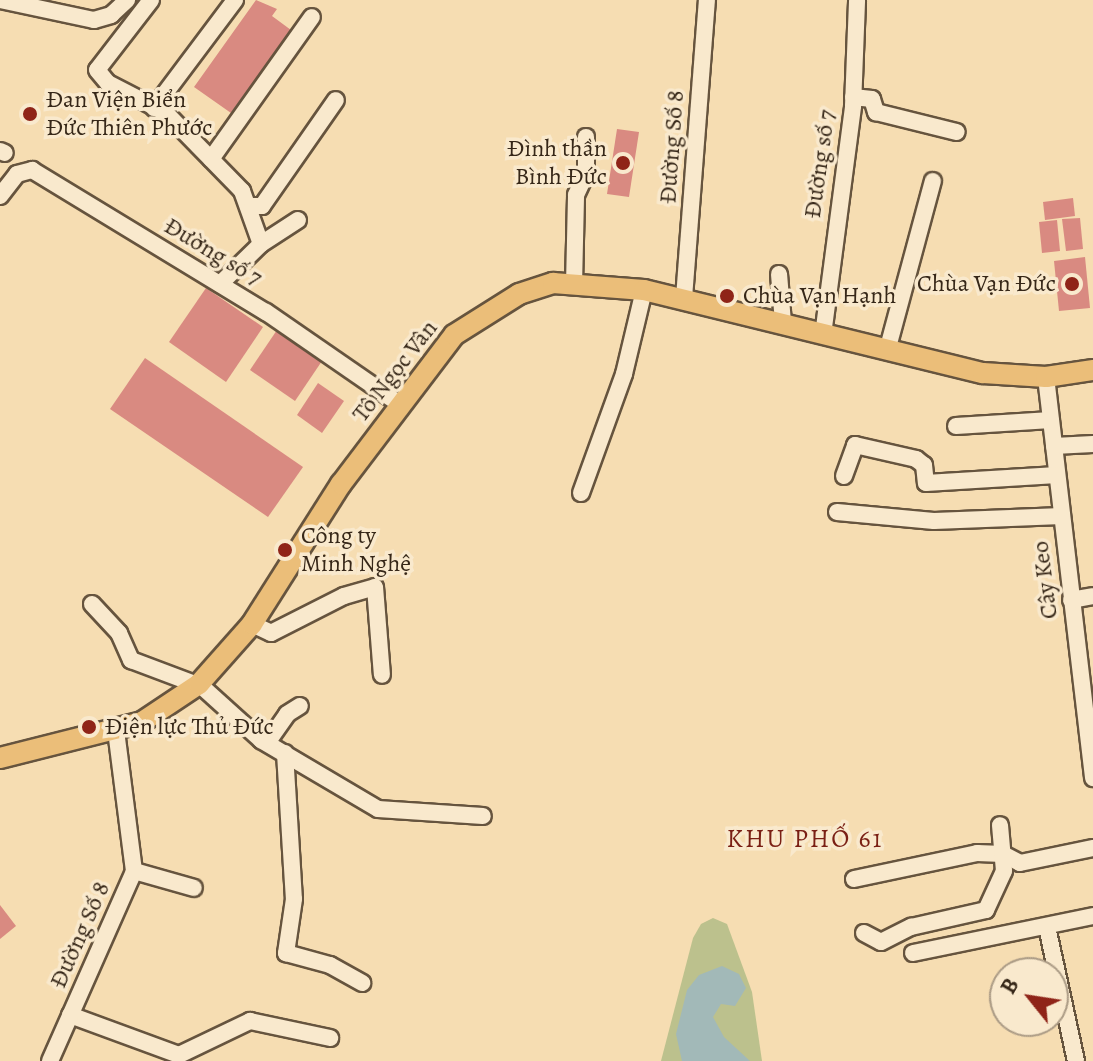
<!DOCTYPE html>
<html>
<head>
<meta charset="utf-8">
<style>
  body { margin:0 }
  #map { position:relative; width:1093px; height:1061px; overflow:hidden; background:#f6ddb2; font-family:Alegreya,serif }
  div>[style] { position:absolute }
  .green>* { inset:0; background:#bcc18d }
  .water>* { inset:0; background:#a2b9b8 }
  .building>* { inset:0; background:#d98a81 }
  .roads { filter:drop-shadow(2px 0 #66543e) drop-shadow(-2px 0 #66543e) drop-shadow(0 2px #66543e) drop-shadow(0 -2px #66543e) }
  .minor>* { height:16px; margin:-8px; padding:0 8px; transform-origin:8px; border-radius:8px; background:#f9e9cd }
  .major>* { height:20px; margin:-10px; padding:0 10px; transform-origin:10px; border-radius:10px; background:#ebbe79 }
  .dots>* { width:22px; height:22px; translate:-50% -50%; box-sizing:border-box; border:4px solid #f9e9cd; border-radius:50% }
  span { translate:-50% -50%; white-space:nowrap; text-align:center; line-height:1.15; -webkit-text-stroke:7px #f9e9cd; paint-order:stroke }
  .poi-label { font-size:24px; color:#362718 }
  .left { translate:0 -50%; text-align:left }
  .right { translate:-100% -50%; text-align:right }
  .street-label { font-size:24px; color:#362718 }
  .neighbourhood-label { font-size:26px; color:#7a1f14; letter-spacing:2px }
  .north { position:absolute; left:989px; top:957px; width:80px; height:80px; box-sizing:border-box; background:#f9e9cd; border:2px solid #ab9b85; border-radius:50%; rotate:300deg; font-size:22px; font-weight:700; line-height:32px; text-align:center; color:#362718 }
  .north::after { content:''; display:block; margin:auto; width:28px; height:36px; background:#8f2418; clip-path:polygon(50% 0,100% 100%,50% 72%,0 100%) }
</style>
</head>
<body>
<div id="map">
  <div class="green">
    <div style="clip-path:polygon(713px 918px,727px 924px,752px 992px,762px 1061px,661px 1061px,693px 938px,701px 924px)"></div>
  </div>
  <div class="water">
    <div style="clip-path:polygon(722px 966px,739px 974px,746px 988px,735px 1006px,721px 1004px,713px 1017px,724px 1037px,750px 1061px,682px 1061px,676px 1034px,687px 990px,699px 975px)"></div>
  </div>
  <div class="building">
    <div style="clip-path:polygon(256px 0,277px 9px,272px 16px,291px 30px,231px 113px,194px 87px)"></div>
    <div style="clip-path:polygon(617px 129px,639px 132px,629px 197px,607px 194px)"></div>
    <div style="clip-path:polygon(1073px 198px,1075px 216px,1045px 220px,1043px 202px)"></div>
    <div style="clip-path:polygon(1080px 218px,1083px 249px,1066px 251px,1062px 219px)"></div>
    <div style="clip-path:polygon(1057px 220px,1060px 251px,1042px 253px,1039px 222px)"></div>
    <div style="clip-path:polygon(1085px 257px,1090px 308px,1059px 311px,1054px 261px)"></div>
    <div style="clip-path:polygon(206px 288px,263px 327px,226px 382px,169px 342px)"></div>
    <div style="clip-path:polygon(279px 327px,324px 358px,295px 401px,250px 370px)"></div>
    <div style="clip-path:polygon(145px 358px,303px 467px,268px 517px,110px 409px)"></div>
    <div style="clip-path:polygon(318px 383px,344px 401px,322px 433px,297px 415px)"></div>
    <div style="clip-path:polygon(0 905px,16px 926px,0 939px)"></div>
  </div>
  <div class="roads">
    <div class="minor">
      <div style="left:0;top:0;width:96px;rotate:12deg"></div>
      <div style="left:94px;top:20px;width:18px;rotate:-16deg"></div>
      <div style="left:111px;top:15px;width:22px;rotate:-43deg"></div>
      <div style="left:151px;top:0;width:88px;rotate:127.6deg"></div>
      <div style="left:97px;top:70px;width:17px;rotate:50deg"></div>
      <div style="left:108px;top:83px;width:65px;rotate:27.3deg"></div>
      <div style="left:166px;top:113px;width:109px;rotate:45.7deg"></div>
      <div style="left:242px;top:191px;width:56px;rotate:70.3deg"></div>
      <div style="left:853px;top:97px;width:19px;rotate:6deg"></div>
      <div style="left:872px;top:99px;width:14px;rotate:73deg"></div>
      <div style="left:876px;top:112px;width:83px;rotate:13.9deg"></div>
      <div style="left:154px;top:108px;width:135px;rotate:-53.1deg"></div>
      <div style="left:0;top:151px;width:5px;rotate:22deg"></div>
      <div style="left:211px;top:159px;width:174px;rotate:-54.6deg"></div>
      <div style="left:0;top:196px;width:28px;rotate:-52deg"></div>
      <div style="left:17px;top:174px;width:16px;rotate:-15deg"></div>
      <div style="left:32px;top:170px;width:274px;rotate:31.3deg"></div>
      <div style="left:266px;top:312px;width:164px;rotate:34.6deg"></div>
      <div style="left:252px;top:206px;width:10px"></div>
      <div style="left:262px;top:206px;width:129px;rotate:-55.1deg"></div>
      <div style="left:779px;top:274px;width:49px;rotate:85.3deg"></div>
      <div style="left:220px;top:284px;width:57px;rotate:-44.3deg"></div>
      <div style="left:261px;top:244px;width:44px;rotate:-33deg"></div>
      <div style="left:574px;top:285px;width:90px;rotate:-88.7deg"></div>
      <div style="left:576px;top:195px;width:23px;rotate:-65deg"></div>
      <div style="left:586px;top:174px;width:37px;rotate:-90deg"></div>
      <div style="left:684px;top:298px;width:299px;rotate:-85.6deg"></div>
      <div style="left:823px;top:335px;width:231px;rotate:-82.5deg"></div>
      <div style="left:853px;top:106px;width:106px;rotate:-87.8deg"></div>
      <div style="left:887px;top:351px;width:176px;rotate:-74.9deg"></div>
      <div style="left:1046px;top:377px;width:404px;rotate:83.3deg"></div>
      <div style="left:956px;top:426px;width:95px;rotate:-3.6deg"></div>
      <div style="left:1054px;top:446px;width:39px;rotate:-3deg"></div>
      <div style="left:844px;top:476px;width:33px;rotate:-70deg"></div>
      <div style="left:855px;top:445px;width:63px;rotate:12.9deg"></div>
      <div style="left:916px;top:459px;width:10px;rotate:37deg"></div>
      <div style="left:924px;top:465px;width:18px;rotate:84deg"></div>
      <div style="left:926px;top:483px;width:131px;rotate:-3.5deg"></div>
      <div style="left:581px;top:493px;width:127px;rotate:-70.1deg"></div>
      <div style="left:624px;top:374px;width:86px;rotate:-76.6deg"></div>
      <div style="left:837px;top:512px;width:97px;rotate:5.3deg"></div>
      <div style="left:934px;top:521px;width:128px;rotate:-2.2deg"></div>
      <div style="left:1071px;top:600px;width:22px;rotate:-10deg"></div>
      <div style="left:92px;top:604px;width:40px;rotate:47deg"></div>
      <div style="left:119px;top:633px;width:30px;rotate:66deg"></div>
      <div style="left:131px;top:660px;width:71px;rotate:20.7deg"></div>
      <div style="left:252px;top:624px;width:21px;rotate:25deg"></div>
      <div style="left:271px;top:633px;width:82px;rotate:-26.9deg"></div>
      <div style="left:344px;top:596px;width:32px;rotate:-16deg"></div>
      <div style="left:375px;top:587px;width:88px;rotate:85.5deg"></div>
      <div style="left:199px;top:684px;width:84px;rotate:42.1deg"></div>
      <div style="left:261px;top:740px;width:136px;rotate:30.5deg"></div>
      <div style="left:378px;top:809px;width:105px;rotate:3.8deg"></div>
      <div style="left:267px;top:743px;width:35px;rotate:-55deg"></div>
      <div style="left:287px;top:714px;width:15px;rotate:-32deg"></div>
      <div style="left:285px;top:753px;width:146px;rotate:86.5deg"></div>
      <div style="left:294px;top:899px;width:55px;rotate:98.4deg"></div>
      <div style="left:286px;top:953px;width:46px;rotate:15.3deg"></div>
      <div style="left:330px;top:965px;width:37px;rotate:29deg"></div>
      <div style="left:134px;top:871px;width:62px;rotate:15.8deg"></div>
      <div style="left:854px;top:879px;width:126px;rotate:-11.9deg"></div>
      <div style="left:977px;top:853px;width:26px;rotate:2deg"></div>
      <div style="left:1003px;top:854px;width:19px;rotate:28deg"></div>
      <div style="left:1020px;top:863px;width:75px;rotate:-11.6deg"></div>
      <div style="left:1047px;top:927px;width:137px;rotate:77.8deg"></div>
      <div style="left:864px;top:933px;width:19px;rotate:28deg"></div>
      <div style="left:881px;top:942px;width:34px;rotate:-27deg"></div>
      <div style="left:911px;top:927px;width:77px;rotate:-12.8deg"></div>
      <div style="left:986px;top:910px;width:43px;rotate:-65.2deg"></div>
      <div style="left:1004px;top:871px;width:46px;rotate:-95deg"></div>
      <div style="left:913px;top:953px;width:184px;rotate:-11.6deg"></div>
      <div style="left:70px;top:1015px;width:116px;rotate:20.2deg"></div>
      <div style="left:179px;top:1055px;width:79px;rotate:-25.6deg"></div>
      <div style="left:250px;top:1021px;width:82px;rotate:12deg"></div>
      <div style="left:50px;top:1061px;width:208px;rotate:-66.1deg"></div>
      <div style="left:134px;top:871px;width:142px;rotate:-97.3deg"></div>
    </div>
    <div class="major">
      <div style="left:0;top:758px;width:146px;rotate:-14.2deg"></div>
      <div style="left:142px;top:722px;width:69px;rotate:-33.7deg"></div>
      <div style="left:199px;top:684px;width:80px;rotate:-48.5deg"></div>
      <div style="left:252px;top:624px;width:166px;rotate:-57.6deg"></div>
      <div style="left:341px;top:484px;width:187px;rotate:-52.8deg"></div>
      <div style="left:454px;top:335px;width:77px;rotate:-32.2deg"></div>
      <div style="left:519px;top:294px;width:36px;rotate:-18deg"></div>
      <div style="left:553px;top:283px;width:91px;rotate:4.4deg"></div>
      <div style="left:644px;top:290px;width:349px;rotate:13.8deg"></div>
      <div style="left:983px;top:373px;width:63px;rotate:3.6deg"></div>
      <div style="left:1046px;top:377px;width:48px;rotate:-8.5deg"></div>
    </div>
  </div>
  <div class="dots">
    <div style="left:30px;top:114px;background:#8f2418"></div>
    <div style="left:623px;top:163px;background:#8f2418"></div>
    <div style="left:1072px;top:284px;background:#8f2418"></div>
    <div style="left:727px;top:296px;background:#8f2418"></div>
    <div style="left:285px;top:550px;background:#8f2418"></div>
    <div style="left:89px;top:727px;background:#8f2418"></div>
  </div>
  <div class="poi-label">
    <span class="left" style="left:46px;top:114px">Đan Viện Biển<br>Đức Thiên Phước</span>
    <span class="right" style="left:607px;top:163px">Đình thần<br>Bình Đức</span>
    <span class="right" style="left:1056px;top:284px">Chùa Vạn Đức</span>
    <span class="left" style="left:743px;top:296px">Chùa Vạn Hạnh</span>
    <span class="left" style="left:301px;top:550px">Công ty<br>Minh Nghệ</span>
    <span class="left" style="left:105px;top:727px">Điện lực Thủ Đức</span>
  </div>
  <div class="street-label">
    <span style="left:672px;top:147px;rotate:-86deg">Đường Số 8</span>
    <span style="left:820px;top:164px;rotate:-82deg">Đường số 7</span>
    <span style="left:213px;top:252px;rotate:31deg">Đường số 7</span>
    <span style="left:395px;top:371px;rotate:-52deg">Tô Ngọc Vân</span>
    <span style="left:1045px;top:580px;rotate:-97deg">Cây Keo</span>
    <span style="left:80px;top:935px;rotate:-66deg">Đường Số 8</span>
  </div>
  <div class="neighbourhood-label">
    <span style="left:805px;top:839px">KHU PHỐ 61</span>
  </div>
  <div class="north">B</div>
</div>
</body>
</html>
